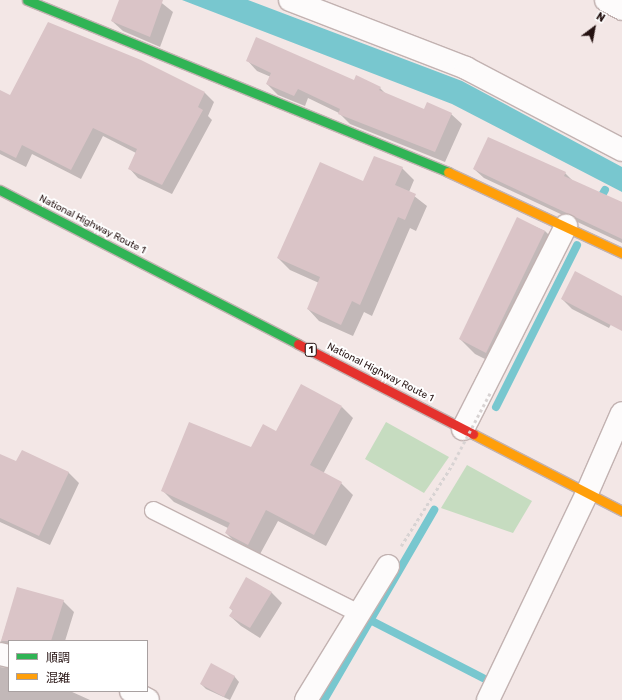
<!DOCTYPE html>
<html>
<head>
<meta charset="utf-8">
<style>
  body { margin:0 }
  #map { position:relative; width:622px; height:700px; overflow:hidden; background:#f3e7e6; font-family:Rubik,"Noto Sans JP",sans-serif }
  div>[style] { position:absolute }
  .green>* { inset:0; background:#c6dcc0 }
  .water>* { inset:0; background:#78c7cf }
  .shadow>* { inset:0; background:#0003 }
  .stream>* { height:8px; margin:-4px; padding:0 4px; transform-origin:4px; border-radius:4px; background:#78c7cf }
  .building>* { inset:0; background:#dac4c7 }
  .path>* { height:2.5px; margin-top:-1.25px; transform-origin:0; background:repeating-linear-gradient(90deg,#d8d3d3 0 3px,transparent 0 6px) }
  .roads { filter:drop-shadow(1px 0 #c2b2b1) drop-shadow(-1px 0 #c2b2b1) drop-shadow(0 1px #c2b2b1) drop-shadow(0 -1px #c2b2b1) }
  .lane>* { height:17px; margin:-8.5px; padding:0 8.5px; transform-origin:8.5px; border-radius:8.5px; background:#fdfbfb }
  .street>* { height:22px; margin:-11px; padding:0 11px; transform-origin:11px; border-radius:11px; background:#fdfbfb }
  .fast>* { height:9px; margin:-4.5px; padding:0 4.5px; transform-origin:4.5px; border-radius:4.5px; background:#30b455 }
  .slow>* { height:9px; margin:-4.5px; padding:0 4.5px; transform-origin:4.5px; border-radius:4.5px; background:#ff9f0a }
  .jam>* { height:9px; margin:-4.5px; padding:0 4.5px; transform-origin:4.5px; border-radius:4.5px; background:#e5322d }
  .path-bridge>* { height:2.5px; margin-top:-1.25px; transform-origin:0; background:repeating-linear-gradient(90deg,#d8d3d3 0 3px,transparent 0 6px) }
  span { translate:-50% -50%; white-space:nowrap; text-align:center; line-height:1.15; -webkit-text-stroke:4px #fff; paint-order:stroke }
  .shield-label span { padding:1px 3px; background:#fff; border:1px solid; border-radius:3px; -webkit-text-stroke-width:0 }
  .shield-label { font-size:9px; color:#251211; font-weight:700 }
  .street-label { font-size:10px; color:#251211 }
  .legend { position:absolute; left:8px; top:640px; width:140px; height:52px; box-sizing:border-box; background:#fff; border:1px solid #a8a0a0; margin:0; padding:5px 7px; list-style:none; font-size:12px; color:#251211 }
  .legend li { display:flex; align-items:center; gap:8px; height:20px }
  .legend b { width:20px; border:1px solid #a8a0a0 }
  .north { position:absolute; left:574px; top:8px; width:40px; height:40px; -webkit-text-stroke:3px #fff; paint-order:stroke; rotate:32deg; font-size:11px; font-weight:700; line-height:16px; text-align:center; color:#251211 }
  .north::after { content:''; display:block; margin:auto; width:14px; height:18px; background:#251211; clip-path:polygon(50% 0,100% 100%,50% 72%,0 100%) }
</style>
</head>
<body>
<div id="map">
  <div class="green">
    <div style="clip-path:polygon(386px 422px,449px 457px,424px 493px,365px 459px)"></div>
    <div style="clip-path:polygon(467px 465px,532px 501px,513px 533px,441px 508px)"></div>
  </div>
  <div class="water">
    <div style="clip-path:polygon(182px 0,248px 0,462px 81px,622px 167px,622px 192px,452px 104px)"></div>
  </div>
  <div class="shadow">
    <div style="clip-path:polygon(120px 0,158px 0,173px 12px,160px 47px,123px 31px,112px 21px)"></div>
    <div style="clip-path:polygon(247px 60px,380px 88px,387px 95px,424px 111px,451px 114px,462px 124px,445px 162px,350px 124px,339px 113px,308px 98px,305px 106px,278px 95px,267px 84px,271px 77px,257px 71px)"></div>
    <div style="clip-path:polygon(205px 93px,214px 102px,208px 116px,212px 120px,172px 194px,138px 178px,129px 168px,136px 153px,103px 136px,81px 179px,32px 154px,26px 167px,0 154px,0 105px,11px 97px)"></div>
    <div style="clip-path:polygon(375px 157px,402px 168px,414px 180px,409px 192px,427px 206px,416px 231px,410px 228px,372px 316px,364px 312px,353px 336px,319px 321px,308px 309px,319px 283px,290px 270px,278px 258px,364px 182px)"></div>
    <div style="clip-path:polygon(474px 169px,565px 173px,573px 181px,622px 206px,622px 243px,484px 178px)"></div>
    <div style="clip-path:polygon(518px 219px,545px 231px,560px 246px,501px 367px,475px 354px,460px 339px)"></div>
    <div style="clip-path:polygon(562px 299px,622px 302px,622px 303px,609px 328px,572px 309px)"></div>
    <div style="clip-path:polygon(342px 407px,353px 418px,323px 474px,341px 483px,353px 495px,326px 546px,278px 521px,259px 556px,237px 544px,226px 533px,228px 528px,174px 502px,162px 490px,251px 448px,277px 432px)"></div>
    <div style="clip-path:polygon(0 455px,17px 463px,68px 472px,79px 483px,50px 545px,0 522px)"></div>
    <div style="clip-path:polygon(247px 579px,272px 593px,282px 603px,260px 638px,241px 626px,230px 616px,233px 611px,230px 608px)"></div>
    <div style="clip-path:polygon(18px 588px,63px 601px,74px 612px,65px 641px,9px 641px,9px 649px,1px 642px)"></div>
    <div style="clip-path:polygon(0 667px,9px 668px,9px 691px,70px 691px,90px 700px,0 700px)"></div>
    <div style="clip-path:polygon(234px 676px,239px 682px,230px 700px,206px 689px,201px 684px)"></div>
  </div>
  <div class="stream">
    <div style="left:598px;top:202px;width:14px;rotate:-60deg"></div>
    <div style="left:496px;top:407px;width:181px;rotate:-63.4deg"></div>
    <div style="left:370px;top:620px;width:127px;rotate:27.2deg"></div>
    <div style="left:324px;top:700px;width:220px;rotate:-59.9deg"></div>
  </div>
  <div class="building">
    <div style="clip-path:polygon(119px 0,163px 0,150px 37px,111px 21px)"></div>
    <div style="clip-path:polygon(48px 22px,141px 60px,205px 92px,198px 107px,203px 110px,162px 185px,128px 169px,137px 149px,93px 128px,71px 170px,22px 145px,16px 158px,0 150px,0 90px,10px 95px)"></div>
    <div style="clip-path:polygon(256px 37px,354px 80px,356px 75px,381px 87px,379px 90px,424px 109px,427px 102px,452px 113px,435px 152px,338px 114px,340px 109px,298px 89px,294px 96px,266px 84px,271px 73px,246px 61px)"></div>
    <div style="clip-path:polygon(488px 137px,566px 172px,564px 176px,622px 202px,622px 239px,473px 169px)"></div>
    <div style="clip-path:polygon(374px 156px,403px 167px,395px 185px,416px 194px,405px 220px,398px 217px,360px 305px,352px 301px,341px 325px,307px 309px,320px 277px,277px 258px,320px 162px,363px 181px)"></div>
    <div style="clip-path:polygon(517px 217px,545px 231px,486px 353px,459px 339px)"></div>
    <div style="clip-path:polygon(575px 271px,622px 296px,622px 331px,561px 299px)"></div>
    <div style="clip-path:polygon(301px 384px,342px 406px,310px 465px,342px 482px,314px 535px,266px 510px,248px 545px,225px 533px,230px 523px,161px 491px,189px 422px,251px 447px,263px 424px,276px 431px)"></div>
    <div style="clip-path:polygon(22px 450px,69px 472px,39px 536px,0 518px,0 454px,16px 461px)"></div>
    <div style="clip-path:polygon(246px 577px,272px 592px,250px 628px,229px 616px,233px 610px,229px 608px)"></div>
    <div style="clip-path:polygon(17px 587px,64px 600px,51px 641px,1px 641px)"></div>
    <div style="clip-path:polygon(211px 663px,235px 676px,224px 697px,200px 684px)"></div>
  </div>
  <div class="path">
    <div style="left:401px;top:546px;width:96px;rotate:-57.8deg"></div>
  </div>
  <div class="roads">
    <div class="lane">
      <div style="left:153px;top:510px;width:230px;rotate:26.6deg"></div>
    </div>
    <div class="street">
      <div style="left:290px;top:0;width:189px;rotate:21.1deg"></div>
      <div style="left:466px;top:68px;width:176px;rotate:27.7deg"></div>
      <div style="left:606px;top:0;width:18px;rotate:29deg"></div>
      <div style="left:463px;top:429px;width:228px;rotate:-63.1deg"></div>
      <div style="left:0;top:654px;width:9px;rotate:13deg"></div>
      <div style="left:131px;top:691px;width:19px;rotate:28deg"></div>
      <div style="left:306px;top:700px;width:157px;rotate:-58.5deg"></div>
      <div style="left:488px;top:700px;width:229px;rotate:-64.4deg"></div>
      <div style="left:587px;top:493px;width:87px;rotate:-66.4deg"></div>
    </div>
    <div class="fast">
      <div style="left:27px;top:0;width:455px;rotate:22.2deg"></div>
      <div style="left:0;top:190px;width:335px;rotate:27.3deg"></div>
    </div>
    <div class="slow">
      <div style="left:448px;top:172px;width:192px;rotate:25deg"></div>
      <div style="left:473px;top:434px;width:168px;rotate:27.3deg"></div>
    </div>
    <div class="jam">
      <div style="left:298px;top:344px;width:197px;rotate:27.2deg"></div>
    </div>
  </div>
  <div class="path-bridge">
    <div style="left:452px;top:465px;width:81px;rotate:-62.2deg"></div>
  </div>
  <div class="shield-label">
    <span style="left:311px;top:350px">1</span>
  </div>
  <div class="street-label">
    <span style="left:92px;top:225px;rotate:27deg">National Highway Route 1</span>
    <span style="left:380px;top:373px;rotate:27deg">National Highway Route 1</span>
  </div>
  <ul class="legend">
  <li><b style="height:5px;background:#30b455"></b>順調</li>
  <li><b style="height:5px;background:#ff9f0a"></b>混雑</li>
  </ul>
  <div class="north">N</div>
</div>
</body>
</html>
